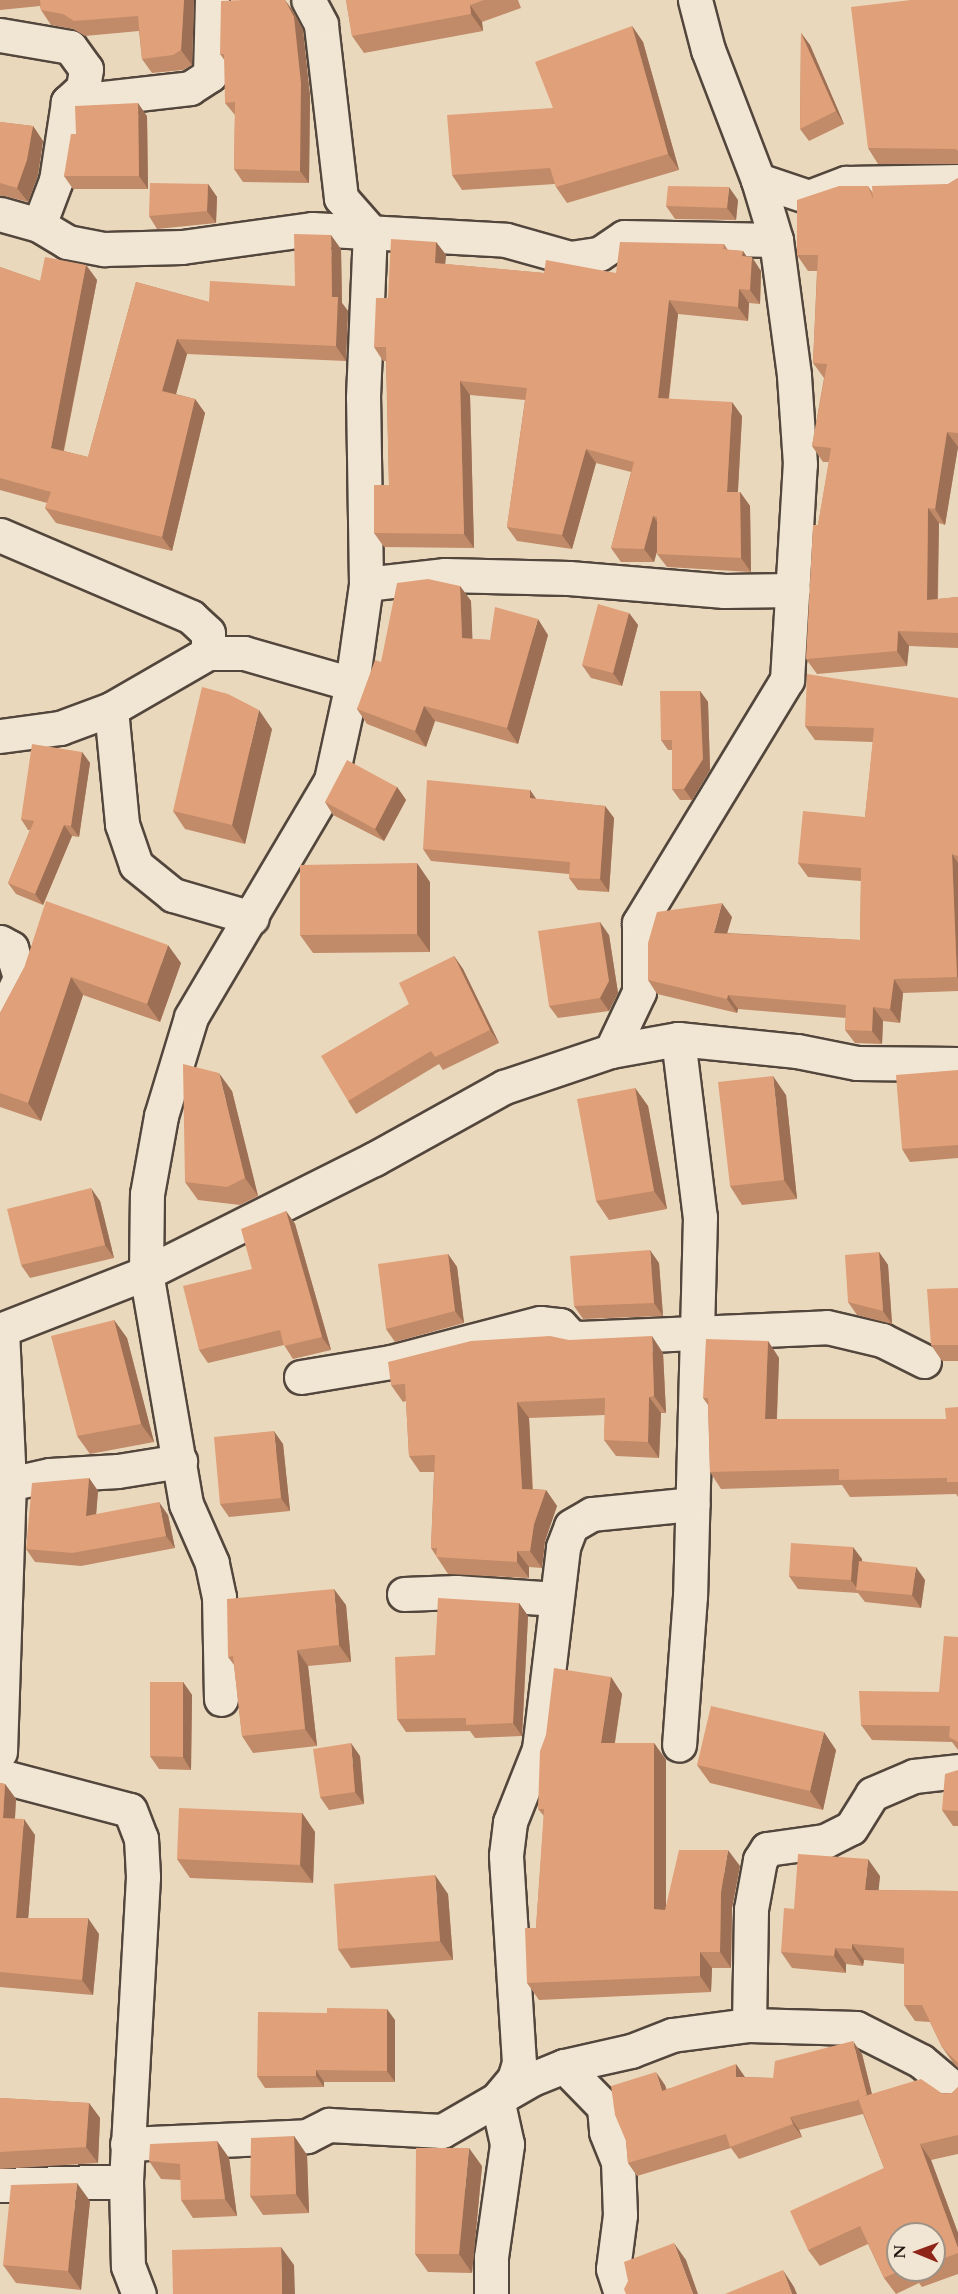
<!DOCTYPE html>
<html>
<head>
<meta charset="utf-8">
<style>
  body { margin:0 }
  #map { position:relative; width:958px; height:2294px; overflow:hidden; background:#ead8bd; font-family:Cardo,serif }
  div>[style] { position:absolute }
  .roads { filter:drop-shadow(2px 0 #53463c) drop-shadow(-2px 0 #53463c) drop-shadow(0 2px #53463c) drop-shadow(0 -2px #53463c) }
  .minor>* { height:33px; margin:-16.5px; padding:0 16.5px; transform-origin:16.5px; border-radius:16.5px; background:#f1e6d4 }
  .wall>* { inset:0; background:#c18a68 }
  .shaded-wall>* { inset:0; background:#9d7055 }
  .building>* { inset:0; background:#e0a079 }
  span { translate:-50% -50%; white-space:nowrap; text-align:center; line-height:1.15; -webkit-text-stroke:5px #f1e6d4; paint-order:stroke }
  .north { position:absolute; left:886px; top:2222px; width:60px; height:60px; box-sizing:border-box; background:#f1e6d4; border:2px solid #9e9286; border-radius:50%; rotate:271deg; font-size:16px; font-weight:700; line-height:24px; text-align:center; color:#211511 }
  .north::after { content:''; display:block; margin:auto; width:21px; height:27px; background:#8f2418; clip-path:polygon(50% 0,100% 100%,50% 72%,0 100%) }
</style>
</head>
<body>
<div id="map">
  <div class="roads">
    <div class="minor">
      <div style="left:0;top:35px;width:71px;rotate:9.7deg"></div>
      <div style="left:70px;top:47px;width:27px;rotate:54deg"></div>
      <div style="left:86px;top:69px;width:19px;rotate:99deg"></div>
      <div style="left:83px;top:88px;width:21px;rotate:137deg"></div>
      <div style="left:68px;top:102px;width:79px;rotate:98.7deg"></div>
      <div style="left:56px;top:180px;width:48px;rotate:110.7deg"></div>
      <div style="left:68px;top:102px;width:123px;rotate:-6.5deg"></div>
      <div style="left:190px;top:88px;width:24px;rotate:-33deg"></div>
      <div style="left:210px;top:75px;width:75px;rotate:-88.5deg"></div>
      <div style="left:758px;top:180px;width:54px;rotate:18.4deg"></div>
      <div style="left:809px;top:197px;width:40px;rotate:-21deg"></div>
      <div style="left:846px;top:183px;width:112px;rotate:-1deg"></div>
      <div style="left:0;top:214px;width:41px;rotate:15.8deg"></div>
      <div style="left:39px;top:225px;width:33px;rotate:31deg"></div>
      <div style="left:67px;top:242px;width:38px;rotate:11deg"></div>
      <div style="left:104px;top:249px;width:78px;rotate:-1.5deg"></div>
      <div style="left:182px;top:247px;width:131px;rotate:-7.9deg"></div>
      <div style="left:312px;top:229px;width:194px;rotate:3.2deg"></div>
      <div style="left:506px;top:240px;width:66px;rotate:15.7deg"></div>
      <div style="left:570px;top:258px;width:29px;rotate:-8deg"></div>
      <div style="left:599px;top:254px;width:30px;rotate:-34deg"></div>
      <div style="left:624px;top:237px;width:152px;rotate:1.1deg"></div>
      <div style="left:0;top:535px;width:208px;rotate:23.2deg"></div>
      <div style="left:191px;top:617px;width:23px;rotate:43deg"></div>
      <div style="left:208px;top:633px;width:20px;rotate:90deg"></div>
      <div style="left:366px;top:584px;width:80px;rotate:-6.5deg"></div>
      <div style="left:445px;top:575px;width:124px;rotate:1.4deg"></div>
      <div style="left:569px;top:578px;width:156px;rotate:4.8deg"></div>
      <div style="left:724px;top:591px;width:69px;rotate:-0.8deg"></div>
      <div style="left:111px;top:709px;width:116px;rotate:84.5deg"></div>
      <div style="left:122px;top:824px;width:43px;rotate:71.1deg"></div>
      <div style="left:136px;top:865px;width:48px;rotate:39deg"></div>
      <div style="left:173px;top:895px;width:82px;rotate:16.2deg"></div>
      <div style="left:0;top:736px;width:61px;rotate:-7.6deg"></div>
      <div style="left:60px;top:728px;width:54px;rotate:-20.4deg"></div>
      <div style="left:111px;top:709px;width:112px;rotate:-30deg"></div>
      <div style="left:208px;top:653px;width:36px"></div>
      <div style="left:244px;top:653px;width:112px;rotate:16deg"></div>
      <div style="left:0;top:942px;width:13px;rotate:29deg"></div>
      <div style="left:11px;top:948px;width:31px;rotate:73deg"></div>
      <div style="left:20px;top:978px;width:47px;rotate:115.5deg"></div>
      <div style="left:678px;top:1039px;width:179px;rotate:83deg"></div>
      <div style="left:700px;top:1217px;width:379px;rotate:91.5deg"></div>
      <div style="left:690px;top:1596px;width:149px;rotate:94.2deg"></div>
      <div style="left:611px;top:1051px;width:65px;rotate:-64.6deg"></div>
      <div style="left:639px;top:992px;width:69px;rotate:-90deg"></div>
      <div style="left:639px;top:923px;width:285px;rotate:-58.7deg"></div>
      <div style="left:787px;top:680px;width:216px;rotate:-86.6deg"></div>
      <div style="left:800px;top:464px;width:89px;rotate:-93.9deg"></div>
      <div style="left:794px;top:375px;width:136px;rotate:-97.6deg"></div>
      <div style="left:776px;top:240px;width:63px;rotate:-106.7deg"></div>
      <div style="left:758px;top:180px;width:139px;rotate:-111deg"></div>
      <div style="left:708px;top:50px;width:52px;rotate:-104.6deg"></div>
      <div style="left:0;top:1330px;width:157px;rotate:-21.3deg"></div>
      <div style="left:146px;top:1273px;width:255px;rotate:-26.6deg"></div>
      <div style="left:374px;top:1159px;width:149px;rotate:-29deg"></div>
      <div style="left:504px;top:1087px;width:113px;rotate:-18.6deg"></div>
      <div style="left:611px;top:1051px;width:68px;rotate:-10.2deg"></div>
      <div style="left:678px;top:1039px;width:120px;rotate:5.8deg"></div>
      <div style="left:797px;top:1051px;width:61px;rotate:11.3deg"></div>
      <div style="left:857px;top:1063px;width:101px;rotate:0.6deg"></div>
      <div style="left:301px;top:1377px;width:91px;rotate:-9.5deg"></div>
      <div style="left:391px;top:1362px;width:154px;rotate:-14.7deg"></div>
      <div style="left:540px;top:1323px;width:20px;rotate:6deg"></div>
      <div style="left:560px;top:1325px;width:16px;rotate:47deg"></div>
      <div style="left:571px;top:1337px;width:9px;rotate:6deg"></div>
      <div style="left:580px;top:1338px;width:247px;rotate:-2.5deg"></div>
      <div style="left:827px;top:1327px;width:57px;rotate:13.3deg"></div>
      <div style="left:882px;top:1340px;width:47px;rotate:26.6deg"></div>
      <div style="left:9px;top:1484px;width:42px;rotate:-12.4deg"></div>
      <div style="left:50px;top:1475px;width:68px;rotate:-3.4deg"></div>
      <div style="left:118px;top:1471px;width:63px;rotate:-9.2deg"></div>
      <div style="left:404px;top:1594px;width:52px;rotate:-2.2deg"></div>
      <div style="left:456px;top:1592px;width:100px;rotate:4deg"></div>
      <div style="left:221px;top:1699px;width:102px;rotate:-91.1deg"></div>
      <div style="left:219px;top:1597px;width:35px;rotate:-102deg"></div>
      <div style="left:212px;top:1563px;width:64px;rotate:-113.8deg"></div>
      <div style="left:186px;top:1504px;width:234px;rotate:-99.8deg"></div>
      <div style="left:146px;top:1273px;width:79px;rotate:-89.3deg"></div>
      <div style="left:147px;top:1194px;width:79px;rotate:-79.8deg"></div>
      <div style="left:161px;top:1116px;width:103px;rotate:-73.1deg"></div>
      <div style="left:191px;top:1017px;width:275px;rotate:-59.4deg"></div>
      <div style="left:331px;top:780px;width:98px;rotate:-77.7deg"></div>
      <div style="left:352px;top:684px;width:101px;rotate:-82deg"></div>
      <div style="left:366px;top:584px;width:187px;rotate:-90.9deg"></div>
      <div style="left:363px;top:397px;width:166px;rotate:-87.6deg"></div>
      <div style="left:370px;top:231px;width:44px;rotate:-131.3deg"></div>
      <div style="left:341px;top:198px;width:175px;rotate:-96.6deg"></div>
      <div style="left:321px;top:24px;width:27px;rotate:-118deg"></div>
      <div style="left:0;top:1752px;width:268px;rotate:-88.1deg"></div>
      <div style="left:9px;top:1484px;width:155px;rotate:-92.6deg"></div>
      <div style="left:0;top:1776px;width:134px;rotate:14.7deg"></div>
      <div style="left:130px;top:1810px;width:30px;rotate:69deg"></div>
      <div style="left:141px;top:1838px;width:39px;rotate:87deg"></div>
      <div style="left:143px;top:1877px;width:304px;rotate:93.2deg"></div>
      <div style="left:126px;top:2181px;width:85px;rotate:88.7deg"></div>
      <div style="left:128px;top:2266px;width:30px;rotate:69deg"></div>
      <div style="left:749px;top:2025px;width:116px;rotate:-89deg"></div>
      <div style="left:751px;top:1909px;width:50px;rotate:-79.6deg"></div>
      <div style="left:760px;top:1860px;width:13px;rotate:-58deg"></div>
      <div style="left:767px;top:1849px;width:59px;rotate:-7.9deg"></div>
      <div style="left:825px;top:1841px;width:29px;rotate:-27deg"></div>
      <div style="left:851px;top:1828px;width:40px;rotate:-58deg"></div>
      <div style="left:872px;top:1794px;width:46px;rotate:-23.2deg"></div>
      <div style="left:914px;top:1776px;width:44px;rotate:-6.5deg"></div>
      <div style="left:564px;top:2066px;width:57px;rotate:45.7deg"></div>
      <div style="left:604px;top:2107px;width:25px;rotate:85deg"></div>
      <div style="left:606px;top:2132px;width:31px;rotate:68deg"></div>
      <div style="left:618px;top:2161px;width:54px;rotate:87.9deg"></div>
      <div style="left:620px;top:2215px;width:54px;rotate:97.4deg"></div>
      <div style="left:613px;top:2269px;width:26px;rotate:72deg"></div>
      <div style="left:127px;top:2144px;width:180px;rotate:-2.5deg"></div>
      <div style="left:307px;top:2136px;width:25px;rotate:-27deg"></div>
      <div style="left:329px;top:2125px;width:113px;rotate:3deg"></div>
      <div style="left:442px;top:2131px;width:104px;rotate:-30deg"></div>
      <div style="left:532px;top:2079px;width:35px;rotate:-22deg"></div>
      <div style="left:564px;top:2066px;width:69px;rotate:-12.6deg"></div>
      <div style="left:631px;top:2051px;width:44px;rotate:-21.3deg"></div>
      <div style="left:672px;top:2035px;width:78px;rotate:-7.4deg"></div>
      <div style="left:749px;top:2025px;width:107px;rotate:1.6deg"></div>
      <div style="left:856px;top:2028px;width:73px;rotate:26.9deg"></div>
      <div style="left:921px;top:2061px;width:48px;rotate:40deg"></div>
      <div style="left:0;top:2185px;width:126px;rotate:-1.8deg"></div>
      <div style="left:491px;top:2294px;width:37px;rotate:-90deg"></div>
      <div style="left:491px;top:2257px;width:114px;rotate:-81.9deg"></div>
      <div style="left:507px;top:2144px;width:46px;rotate:-102.5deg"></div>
      <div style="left:497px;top:2099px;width:26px;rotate:-50deg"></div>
      <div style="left:514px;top:2079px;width:17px;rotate:-73deg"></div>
      <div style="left:519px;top:2063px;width:208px;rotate:-93.6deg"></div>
      <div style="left:506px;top:1855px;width:33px;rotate:-83deg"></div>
      <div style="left:510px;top:1822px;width:79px;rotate:-68.3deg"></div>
      <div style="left:539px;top:1749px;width:203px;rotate:-83.2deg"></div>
      <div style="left:563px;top:1547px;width:22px;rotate:-69deg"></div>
      <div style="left:571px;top:1526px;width:24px;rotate:-30deg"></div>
      <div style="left:592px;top:1514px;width:101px;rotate:-5.7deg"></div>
    </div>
  </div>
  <div class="wall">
    <div style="clip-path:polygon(0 0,194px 0,192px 65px,183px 70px,152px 73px,142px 59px,139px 31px,85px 36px,73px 29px,51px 25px,41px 10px,40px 6px,0 10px)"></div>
    <div style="clip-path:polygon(346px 0,518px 0,521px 8px,482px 22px,483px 31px,364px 53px,352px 36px)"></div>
    <div style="clip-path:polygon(958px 0,958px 164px,878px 164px,868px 148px)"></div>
    <div style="clip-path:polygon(293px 11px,303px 30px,310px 96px,309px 183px,243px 182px,234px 169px,235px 115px,225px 103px,225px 61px,220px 54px)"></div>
    <div style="clip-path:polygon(632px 26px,643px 42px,679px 170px,567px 203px,556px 187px,555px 184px,462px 190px,452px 175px,553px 108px)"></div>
    <div style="clip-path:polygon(801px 33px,810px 45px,844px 124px,809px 141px,800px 129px)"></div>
    <div style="clip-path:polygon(147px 116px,148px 189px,73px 189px,64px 176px,76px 134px)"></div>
    <div style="clip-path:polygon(0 122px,33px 126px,43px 141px,38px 175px,28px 202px,5px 196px,0 196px)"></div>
    <div style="clip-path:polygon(958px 178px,958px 447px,945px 525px,939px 523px,938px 599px,958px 597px,958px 648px,909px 646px,907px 666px,817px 674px,806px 659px,818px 525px,829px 462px,823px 462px,812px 446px,824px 378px,813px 363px,817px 271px,808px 271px,797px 255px,868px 186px,873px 193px,948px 184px)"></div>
    <div style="clip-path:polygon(208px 184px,217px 197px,216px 223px,157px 229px,149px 216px)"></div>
    <div style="clip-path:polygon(738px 200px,736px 220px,675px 219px,666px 206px)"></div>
    <div style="clip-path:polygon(436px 242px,446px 255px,445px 264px,544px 273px,616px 273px,724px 244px,728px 250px,743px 251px,746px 256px,761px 271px,760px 304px,749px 303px,748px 321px,678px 314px,669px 399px,742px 416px,738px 492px,740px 492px,750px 506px,751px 572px,667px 567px,657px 554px,657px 551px,654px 562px,621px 562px,611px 548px,631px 472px,596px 463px,572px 549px,517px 541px,507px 527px,525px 400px,470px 395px,474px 548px,384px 547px,374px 533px,389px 485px,386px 361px,383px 361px,374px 347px,388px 298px)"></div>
    <div style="clip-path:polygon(341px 249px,342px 303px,348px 311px,346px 361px,187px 354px,176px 394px,195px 399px,205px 413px,172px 551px,56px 523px,45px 508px,47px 503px,0 490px,0 267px,40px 281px,86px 265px,97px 280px,64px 451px,88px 457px,136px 282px,209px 302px,295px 286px)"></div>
    <div style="clip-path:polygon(460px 586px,471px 601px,472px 639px,490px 640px,548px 635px,518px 744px,435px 721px,426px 747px,367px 724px,357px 709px,381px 662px)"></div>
    <div style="clip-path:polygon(629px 613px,638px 625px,622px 686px,591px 678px,582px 665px)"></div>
    <div style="clip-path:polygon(700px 691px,708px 702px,710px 770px,692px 800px,680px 800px,672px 789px,672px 750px,668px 750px,661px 740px)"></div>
    <div style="clip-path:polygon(958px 698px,958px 991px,903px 993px,900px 1023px,883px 1021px,882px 1044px,855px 1043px,845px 1030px,846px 1018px,738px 1009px,737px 1013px,657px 994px,648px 980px,732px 917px,727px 933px,860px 940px,861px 881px,808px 877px,798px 863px,865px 817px,873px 742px,815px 740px,805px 726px)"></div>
    <div style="clip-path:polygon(272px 729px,245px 844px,185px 829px,173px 811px)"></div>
    <div style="clip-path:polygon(82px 752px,90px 763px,79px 837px,72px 836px,43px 905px,16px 894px,8px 883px,30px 830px,28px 830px,21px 819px)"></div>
    <div style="clip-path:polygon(397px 787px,406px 800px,384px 841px,333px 815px,325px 802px)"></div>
    <div style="clip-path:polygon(530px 790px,536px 799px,605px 806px,614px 818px,609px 892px,578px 890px,569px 878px,569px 874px,431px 861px,423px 849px)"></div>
    <div style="clip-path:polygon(430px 882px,430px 952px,313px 953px,300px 935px)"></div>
    <div style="clip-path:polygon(609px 935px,618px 993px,609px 1011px,558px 1018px,549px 1006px)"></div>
    <div style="clip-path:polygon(454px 956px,463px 969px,499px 1043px,443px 1070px,439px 1064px,356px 1114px,348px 1101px,409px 1004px)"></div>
    <div style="clip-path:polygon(181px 963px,160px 1022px,83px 995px,41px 1121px,0 1107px,0 1013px,24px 968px)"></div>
    <div style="clip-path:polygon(958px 1070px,958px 1158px,910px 1162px,902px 1149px)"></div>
    <div style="clip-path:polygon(635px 1088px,648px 1106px,667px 1209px,609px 1220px,596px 1201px)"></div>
    <div style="clip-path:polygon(232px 1091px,258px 1196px,240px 1205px,198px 1200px,185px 1182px)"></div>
    <div style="clip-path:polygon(786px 1095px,797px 1199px,742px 1205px,730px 1186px)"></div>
    <div style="clip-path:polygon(100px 1201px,114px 1258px,30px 1278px,21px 1265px)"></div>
    <div style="clip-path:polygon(286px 1211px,295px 1224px,331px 1350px,293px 1359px,284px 1345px,208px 1363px,199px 1350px,252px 1269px)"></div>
    <div style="clip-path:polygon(879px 1252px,888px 1265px,892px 1324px,857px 1315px,848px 1302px)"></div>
    <div style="clip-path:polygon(448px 1254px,457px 1267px,464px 1323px,395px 1342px,386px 1329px)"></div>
    <div style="clip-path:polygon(659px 1263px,663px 1316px,583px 1319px,574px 1306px)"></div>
    <div style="clip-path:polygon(958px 1288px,958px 1361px,942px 1361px,931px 1345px)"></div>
    <div style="clip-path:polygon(114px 1320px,127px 1338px,154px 1442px,90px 1454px,77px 1436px)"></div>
    <div style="clip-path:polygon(569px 1340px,663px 1353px,666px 1413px,661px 1413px,659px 1458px,616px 1456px,604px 1440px,605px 1415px,529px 1418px,533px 1489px,546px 1490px,557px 1506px,545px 1541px,542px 1568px,529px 1567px,529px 1578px,448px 1574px,431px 1548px,434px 1472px,420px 1472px,409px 1456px,406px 1401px,403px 1402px,391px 1385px)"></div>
    <div style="clip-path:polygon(768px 1341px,779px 1358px,777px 1419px,946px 1419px,958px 1407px,958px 1497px,956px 1494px,850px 1497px,842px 1485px,721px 1489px,710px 1472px,708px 1405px,703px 1398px)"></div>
    <div style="clip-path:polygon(283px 1444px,290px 1511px,229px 1517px,220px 1504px)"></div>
    <div style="clip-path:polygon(89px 1478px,98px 1491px,96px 1514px,168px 1515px,175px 1548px,81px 1566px,35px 1562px,26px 1549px)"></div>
    <div style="clip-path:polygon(862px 1559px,862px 1561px,925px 1580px,921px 1608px,865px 1602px,858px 1593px,798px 1589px,789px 1576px)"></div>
    <div style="clip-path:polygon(519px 1603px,528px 1616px,522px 1736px,475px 1738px,470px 1731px,406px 1732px,397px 1719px,435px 1655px)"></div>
    <div style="clip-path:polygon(346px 1605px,351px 1662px,308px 1666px,317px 1746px,253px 1753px,242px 1736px,234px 1665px,228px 1657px)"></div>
    <div style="clip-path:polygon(958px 1637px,958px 1750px,952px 1742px,872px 1740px,861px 1725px,939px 1692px)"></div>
    <div style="clip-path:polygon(611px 1677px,622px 1694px,615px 1743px,654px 1743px,666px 1760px,666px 1905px,740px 1866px,732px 1908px,731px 1968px,712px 1968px,711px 1992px,539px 2000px,527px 1983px,536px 1928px,544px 1816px,538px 1809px,546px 1735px)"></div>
    <div style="clip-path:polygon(183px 1682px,192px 1695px,191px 1770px,159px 1769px,150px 1756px)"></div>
    <div style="clip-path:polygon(836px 1750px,823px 1810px,710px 1783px,697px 1765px)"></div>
    <div style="clip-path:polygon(360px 1756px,364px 1804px,329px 1810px,320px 1797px)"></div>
    <div style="clip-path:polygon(958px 1770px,958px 1826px,953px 1826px,942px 1810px)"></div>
    <div style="clip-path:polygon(0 1783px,5px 1784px,16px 1799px,15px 1819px,35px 1835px,28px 1918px,99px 1934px,93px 1995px,0 1987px)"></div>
    <div style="clip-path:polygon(302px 1813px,315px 1832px,313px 1883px,190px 1878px,177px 1859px)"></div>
    <div style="clip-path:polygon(880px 1876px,878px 1890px,958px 1891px,958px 2068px,954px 2064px,942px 2047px,930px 2022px,915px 2021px,904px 2005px,904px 1964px,864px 1960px,863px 1966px,846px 1964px,846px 1973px,792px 1968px,781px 1952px,794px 1909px)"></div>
    <div style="clip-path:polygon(448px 1894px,453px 1960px,351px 1968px,338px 1949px)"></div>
    <div style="clip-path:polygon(395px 2020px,395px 2082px,324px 2082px,324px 2087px,265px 2088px,257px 2076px)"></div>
    <div style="clip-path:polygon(evenodd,862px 2054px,872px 2094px,952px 2093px,958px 2087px,958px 2154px,931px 2160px,958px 2233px,958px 2274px,922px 2287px,919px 2283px,896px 2294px,884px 2278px,868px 2244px,820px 2266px,808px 2250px,884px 2168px,863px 2114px,799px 2130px,802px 2137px,739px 2159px,731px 2148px,637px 2176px,628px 2163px,626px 2141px,665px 2085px,666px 2089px,745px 2077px,773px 2078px,862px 2054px,934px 2234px,934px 2270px,898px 2270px,934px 2234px)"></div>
    <div style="clip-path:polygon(0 2098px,89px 2103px,100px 2118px,98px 2163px,0 2169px)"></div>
    <div style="clip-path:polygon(294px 2136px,307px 2155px,309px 2213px,263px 2215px,250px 2196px)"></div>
    <div style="clip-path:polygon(217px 2141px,229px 2158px,237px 2216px,193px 2218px,181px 2200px,181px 2180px,161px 2179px,149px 2161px)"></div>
    <div style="clip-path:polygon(482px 2166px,472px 2273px,428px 2272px,415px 2254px)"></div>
    <div style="clip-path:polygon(90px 2201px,81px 2290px,16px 2283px,3px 2265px)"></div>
  </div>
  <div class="shaded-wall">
    <div style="clip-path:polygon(184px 0,194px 0,192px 65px,181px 50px)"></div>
    <div style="clip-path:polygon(285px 0,293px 11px,303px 30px,310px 96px,309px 183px,300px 171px)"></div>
    <div style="clip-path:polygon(470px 5px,482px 22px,483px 31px,471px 14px)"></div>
    <div style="clip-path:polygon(632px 26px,643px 42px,679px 170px,668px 154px)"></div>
    <div style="clip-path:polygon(801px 33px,810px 45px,844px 124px,836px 111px)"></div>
    <div style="clip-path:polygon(138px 103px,147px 116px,148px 189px,139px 176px)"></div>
    <div style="clip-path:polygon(33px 126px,43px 141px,38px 175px,28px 202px,17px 188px)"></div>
    <div style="clip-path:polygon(208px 184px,217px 197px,216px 223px,207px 211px)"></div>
    <div style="clip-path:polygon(729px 187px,738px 200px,736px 220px,727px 208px)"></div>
    <div style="clip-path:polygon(331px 235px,341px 249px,342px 303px,348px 311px,346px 361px,336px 346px,332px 297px)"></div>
    <div style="clip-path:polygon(436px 242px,446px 255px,444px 277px,435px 263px)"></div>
    <div style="clip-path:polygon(743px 251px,751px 263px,752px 257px,761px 271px,760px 304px,750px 290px,742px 256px)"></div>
    <div style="clip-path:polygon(86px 265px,97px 280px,61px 463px,51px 448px)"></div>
    <div style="clip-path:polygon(739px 289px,749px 303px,748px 321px,738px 307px)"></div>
    <div style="clip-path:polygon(669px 300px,678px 314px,667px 412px,658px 398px)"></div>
    <div style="clip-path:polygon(177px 339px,187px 354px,173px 405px,162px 391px)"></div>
    <div style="clip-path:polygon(460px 381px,470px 395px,474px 548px,464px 534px)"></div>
    <div style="clip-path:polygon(195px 399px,205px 413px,172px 551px,162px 537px)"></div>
    <div style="clip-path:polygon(732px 402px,742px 416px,737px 506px,727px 492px)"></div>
    <div style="clip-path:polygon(947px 432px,958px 447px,945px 525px,935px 509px)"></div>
    <div style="clip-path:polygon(586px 449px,596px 463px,572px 549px,562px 535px)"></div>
    <div style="clip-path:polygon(740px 492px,750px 506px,751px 572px,741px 558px)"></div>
    <div style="clip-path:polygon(928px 508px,939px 523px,937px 615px,927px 600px)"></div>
    <div style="clip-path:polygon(653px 516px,663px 530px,654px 562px,644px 549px)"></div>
    <div style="clip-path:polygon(460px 586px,471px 601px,473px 653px,462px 638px)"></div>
    <div style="clip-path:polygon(629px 613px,638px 625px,622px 686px,613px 673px)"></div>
    <div style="clip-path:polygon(538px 619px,548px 635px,518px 744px,507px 728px)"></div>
    <div style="clip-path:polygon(898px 631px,909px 646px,907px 666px,897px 651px)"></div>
    <div style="clip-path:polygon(700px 691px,708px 702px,710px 770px,692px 800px,684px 789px)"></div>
    <div style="clip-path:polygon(424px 706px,435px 721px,426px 747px,415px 731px)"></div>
    <div style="clip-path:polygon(259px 710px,272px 729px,245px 844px,232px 825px)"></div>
    <div style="clip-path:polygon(82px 752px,90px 763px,79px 837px,71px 826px)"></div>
    <div style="clip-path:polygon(397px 787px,406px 800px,384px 841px,375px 829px)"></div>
    <div style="clip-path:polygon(530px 790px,539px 803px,530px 798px)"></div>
    <div style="clip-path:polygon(605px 806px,614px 818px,609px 892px,600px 879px)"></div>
    <div style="clip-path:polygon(64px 825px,72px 836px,43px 905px,35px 894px)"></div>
    <div style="clip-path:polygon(952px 854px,958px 863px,958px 978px,957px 977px)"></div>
    <div style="clip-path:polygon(417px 863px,430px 882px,430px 952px,417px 934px)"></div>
    <div style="clip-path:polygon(722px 903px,732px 917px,723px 947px,714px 933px)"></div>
    <div style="clip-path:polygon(600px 922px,609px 935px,618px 993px,609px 1011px,600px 998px)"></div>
    <div style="clip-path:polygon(168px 945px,181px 963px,160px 1022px,147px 1004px)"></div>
    <div style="clip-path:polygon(454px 956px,463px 969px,499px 1043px,490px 1030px)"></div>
    <div style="clip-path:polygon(71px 977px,83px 995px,41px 1121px,28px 1103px)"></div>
    <div style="clip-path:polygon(894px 979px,903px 993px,900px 1023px,890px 1009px)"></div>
    <div style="clip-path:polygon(728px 995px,738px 1009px,737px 1013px,727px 999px)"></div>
    <div style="clip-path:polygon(873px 1007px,883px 1021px,882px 1044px,872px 1031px)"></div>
    <div style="clip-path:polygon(219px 1073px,232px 1091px,258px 1196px,245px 1178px)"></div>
    <div style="clip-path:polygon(773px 1076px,786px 1095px,797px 1199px,784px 1180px)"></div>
    <div style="clip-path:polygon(635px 1088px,648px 1106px,667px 1209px,654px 1191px)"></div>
    <div style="clip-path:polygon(91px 1188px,100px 1201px,114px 1258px,105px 1245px)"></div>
    <div style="clip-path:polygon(286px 1211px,295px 1224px,331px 1350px,322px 1337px)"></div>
    <div style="clip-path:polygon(650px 1250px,659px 1263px,663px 1316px,654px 1303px)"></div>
    <div style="clip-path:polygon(879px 1252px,888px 1265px,892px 1324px,883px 1311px)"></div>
    <div style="clip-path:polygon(448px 1254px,457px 1267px,464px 1323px,455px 1311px)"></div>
    <div style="clip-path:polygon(114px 1320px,127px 1338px,154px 1442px,141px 1424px)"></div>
    <div style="clip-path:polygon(652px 1336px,663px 1353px,666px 1413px,654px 1396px)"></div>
    <div style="clip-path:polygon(768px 1341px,779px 1358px,776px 1435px,765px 1419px)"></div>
    <div style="clip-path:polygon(649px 1397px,661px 1413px,659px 1458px,648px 1442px)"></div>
    <div style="clip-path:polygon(517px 1402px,529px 1418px,533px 1506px,522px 1489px)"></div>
    <div style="clip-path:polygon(274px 1431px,283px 1444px,290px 1511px,281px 1498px)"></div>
    <div style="clip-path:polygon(89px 1478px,98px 1491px,95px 1529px,86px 1516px)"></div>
    <div style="clip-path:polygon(546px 1490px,557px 1506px,545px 1541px,542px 1568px,530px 1551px,534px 1524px)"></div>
    <div style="clip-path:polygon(159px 1502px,168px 1515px,175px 1548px,166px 1536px)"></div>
    <div style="clip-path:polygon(853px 1547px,862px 1559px,860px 1590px,858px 1590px,851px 1580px)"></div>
    <div style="clip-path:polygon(517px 1551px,529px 1567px,529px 1578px,517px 1562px)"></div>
    <div style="clip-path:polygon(916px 1567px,925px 1580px,921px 1608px,912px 1595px)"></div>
    <div style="clip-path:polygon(334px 1589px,346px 1605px,351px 1662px,339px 1645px)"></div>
    <div style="clip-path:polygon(519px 1603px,528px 1616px,522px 1736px,513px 1723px)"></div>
    <div style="clip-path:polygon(297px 1650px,308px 1666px,317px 1746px,305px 1729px)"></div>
    <div style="clip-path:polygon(611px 1677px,622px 1694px,612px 1760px,601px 1743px)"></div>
    <div style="clip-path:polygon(183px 1682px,192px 1695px,191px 1770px,183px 1757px)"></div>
    <div style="clip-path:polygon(824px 1732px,836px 1750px,823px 1810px,810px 1791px)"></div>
    <div style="clip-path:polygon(351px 1743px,360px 1756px,364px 1804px,355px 1792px)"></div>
    <div style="clip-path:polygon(654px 1743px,666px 1760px,666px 1925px,654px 1909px)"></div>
    <div style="clip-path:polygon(5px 1784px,16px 1799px,14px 1833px,3px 1818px)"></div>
    <div style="clip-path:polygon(302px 1813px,315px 1832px,313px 1883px,300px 1865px)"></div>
    <div style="clip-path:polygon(24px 1819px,35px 1835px,27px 1933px,16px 1918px)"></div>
    <div style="clip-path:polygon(728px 1850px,740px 1866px,732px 1908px,731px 1968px,720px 1952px,721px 1892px)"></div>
    <div style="clip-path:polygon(868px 1859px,880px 1876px,877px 1907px,865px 1890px)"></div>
    <div style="clip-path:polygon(435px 1875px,448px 1894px,453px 1960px,440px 1941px)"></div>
    <div style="clip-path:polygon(88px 1918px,99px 1934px,93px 1995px,82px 1980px)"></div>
    <div style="clip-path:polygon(852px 1944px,864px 1960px,863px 1966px,852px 1949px)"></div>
    <div style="clip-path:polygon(835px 1948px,846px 1964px,846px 1973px,834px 1956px)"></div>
    <div style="clip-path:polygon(700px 1952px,712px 1968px,711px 1992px,700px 1976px)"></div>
    <div style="clip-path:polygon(387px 2009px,395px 2020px,395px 2082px,387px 2071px)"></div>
    <div style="clip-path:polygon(853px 2041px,862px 2054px,876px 2111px,867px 2098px)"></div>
    <div style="clip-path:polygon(736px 2064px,745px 2077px,736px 2077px)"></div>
    <div style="clip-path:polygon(316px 2070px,324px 2082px,324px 2087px,316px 2076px)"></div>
    <div style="clip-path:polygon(656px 2072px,665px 2085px,671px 2104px,662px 2091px)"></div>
    <div style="clip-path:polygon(89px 2103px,100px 2118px,98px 2163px,86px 2147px)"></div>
    <div style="clip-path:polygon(790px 2117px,799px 2130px,802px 2137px,793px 2124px)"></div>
    <div style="clip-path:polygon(294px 2136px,307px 2155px,309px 2213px,296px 2194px)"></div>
    <div style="clip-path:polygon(217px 2141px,229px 2158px,237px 2216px,225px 2199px)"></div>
    <div style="clip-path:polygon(920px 2144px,931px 2160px,958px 2233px,958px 2248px)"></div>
    <div style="clip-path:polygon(469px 2148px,482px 2166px,472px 2273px,459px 2254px)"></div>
    <div style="clip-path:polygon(77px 2183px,90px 2201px,81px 2290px,68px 2271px)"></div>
    <div style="clip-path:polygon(674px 2243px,686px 2260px,698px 2294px,693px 2294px)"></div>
    <div style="clip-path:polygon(281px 2247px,294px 2265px,295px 2294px,282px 2294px)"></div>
    <div style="clip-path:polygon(783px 2270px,794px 2287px,797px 2294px,792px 2294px)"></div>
  </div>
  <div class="building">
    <div style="clip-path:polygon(40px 0,184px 0,181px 50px,173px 55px,142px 59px,138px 16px,74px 21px,63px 14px,41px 10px)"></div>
    <div style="clip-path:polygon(243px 0,285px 0,294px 17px,301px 83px,300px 171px,234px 169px,235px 102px,225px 103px,224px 54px,220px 54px,221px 1px)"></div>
    <div style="clip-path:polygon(346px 0,484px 0,470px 5px,471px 14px,352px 36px)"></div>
    <div style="clip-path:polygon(911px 0,958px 0,958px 151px,956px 149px,868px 148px,851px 7px)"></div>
    <div style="clip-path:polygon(632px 26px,668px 154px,556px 187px,550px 168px,452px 175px,447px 115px,553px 108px,535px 62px)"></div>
    <div style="clip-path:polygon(801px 33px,836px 111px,800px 129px)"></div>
    <div style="clip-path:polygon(138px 103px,139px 176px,64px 176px,71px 134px,76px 134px,75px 106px)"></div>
    <div style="clip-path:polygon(0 122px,33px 126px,27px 160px,17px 188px,0 183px)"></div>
    <div style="clip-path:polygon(958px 178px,958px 433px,947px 432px,935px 509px,928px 508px,927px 600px,958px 597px,958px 633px,898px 631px,897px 651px,806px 659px,813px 525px,818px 525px,831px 448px,812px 446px,827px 364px,813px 363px,818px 255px,797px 255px,797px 200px,839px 186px,868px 186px,873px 199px,872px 186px,948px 184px)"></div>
    <div style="clip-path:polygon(150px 183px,208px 184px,207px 211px,149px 216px)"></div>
    <div style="clip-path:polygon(668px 186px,729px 187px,727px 208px,666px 206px)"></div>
    <div style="clip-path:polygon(294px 234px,331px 235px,332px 297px,338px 297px,336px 346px,177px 339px,162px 391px,195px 399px,162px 537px,45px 508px,51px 492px,0 478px,0 267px,40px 281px,45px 257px,86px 265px,51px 448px,88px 457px,136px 282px,209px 302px,210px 281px,295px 286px)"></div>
    <div style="clip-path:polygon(391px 239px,436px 242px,435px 263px,544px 273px,546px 260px,616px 273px,620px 242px,724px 244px,723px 249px,743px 251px,742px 256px,752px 257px,750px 290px,739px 289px,738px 307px,669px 300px,658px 398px,732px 402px,727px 492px,740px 492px,741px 558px,657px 554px,657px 517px,653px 516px,644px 549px,611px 548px,634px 462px,586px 449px,562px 535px,507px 527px,527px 388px,460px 381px,464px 534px,374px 533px,374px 485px,389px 485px,386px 347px,374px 347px,376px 298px,388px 298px)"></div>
    <div style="clip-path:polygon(428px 579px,460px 586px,462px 638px,490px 640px,495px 607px,538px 619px,507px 728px,424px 706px,415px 731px,357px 709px,375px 660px,381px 662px,397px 583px)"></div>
    <div style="clip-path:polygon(598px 604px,629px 613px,613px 673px,582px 665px)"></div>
    <div style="clip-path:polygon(807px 674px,958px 698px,958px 856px,952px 854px,957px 977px,894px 979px,890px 1009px,873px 1007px,872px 1031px,845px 1030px,846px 1005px,728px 995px,727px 999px,648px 980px,648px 943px,657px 912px,722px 903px,714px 933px,860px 940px,861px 868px,798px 863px,803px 811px,865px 817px,874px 728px,805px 726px)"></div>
    <div style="clip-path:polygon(202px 687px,228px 694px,259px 710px,232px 825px,173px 811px)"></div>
    <div style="clip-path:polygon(660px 691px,700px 691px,703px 759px,684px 789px,672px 789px,672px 740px,661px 740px)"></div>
    <div style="clip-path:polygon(32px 744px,82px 752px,71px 826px,64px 825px,35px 894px,8px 883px,34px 821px,21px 819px)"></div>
    <div style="clip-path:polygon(347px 760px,397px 787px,375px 829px,325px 802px)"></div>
    <div style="clip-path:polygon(427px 780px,530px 790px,530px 798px,605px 806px,600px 879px,569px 878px,570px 862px,423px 849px)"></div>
    <div style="clip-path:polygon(417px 863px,417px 934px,300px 935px,300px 865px)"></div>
    <div style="clip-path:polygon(46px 901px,168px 945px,147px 1004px,71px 977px,28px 1103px,0 1093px,0 1013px,24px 968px)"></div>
    <div style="clip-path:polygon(600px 922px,609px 981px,600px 998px,549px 1006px,538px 931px)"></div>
    <div style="clip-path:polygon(454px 956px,490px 1030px,435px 1057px,431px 1051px,348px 1101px,321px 1056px,409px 1004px,399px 983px)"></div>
    <div style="clip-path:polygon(183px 1064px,219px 1073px,245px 1178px,227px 1187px,185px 1182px)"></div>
    <div style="clip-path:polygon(958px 1070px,958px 1145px,902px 1149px,896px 1075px)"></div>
    <div style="clip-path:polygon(773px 1076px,784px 1180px,730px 1186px,718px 1082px)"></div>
    <div style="clip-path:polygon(635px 1088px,654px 1191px,596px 1201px,577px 1099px)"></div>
    <div style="clip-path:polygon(91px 1188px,105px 1245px,21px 1265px,7px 1209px)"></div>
    <div style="clip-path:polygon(286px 1211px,322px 1337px,284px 1346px,280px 1330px,199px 1350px,183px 1286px,252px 1269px,241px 1229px)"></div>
    <div style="clip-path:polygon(650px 1250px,654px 1303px,574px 1306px,570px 1256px)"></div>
    <div style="clip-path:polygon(879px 1252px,883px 1311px,848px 1302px,845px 1255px)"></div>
    <div style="clip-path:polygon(448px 1254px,455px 1311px,386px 1329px,378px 1264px)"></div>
    <div style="clip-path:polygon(958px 1288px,958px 1345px,931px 1345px,927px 1289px)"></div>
    <div style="clip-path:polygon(114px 1320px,141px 1424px,77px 1436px,51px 1336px)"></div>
    <div style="clip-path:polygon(550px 1336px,569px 1340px,652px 1336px,654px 1396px,649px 1397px,648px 1442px,604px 1440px,605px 1398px,517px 1402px,522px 1489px,546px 1490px,534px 1524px,530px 1551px,517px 1551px,517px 1562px,436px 1557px,437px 1548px,431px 1548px,435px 1455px,409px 1456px,405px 1384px,391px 1385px,388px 1362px,471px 1341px)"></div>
    <div style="clip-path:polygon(706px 1339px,768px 1341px,765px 1419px,946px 1419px,945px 1408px,958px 1407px,958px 1482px,947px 1482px,947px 1478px,839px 1480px,839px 1469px,710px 1472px,708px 1398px,703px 1398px)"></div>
    <div style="clip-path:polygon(274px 1431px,281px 1498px,220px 1504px,214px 1437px)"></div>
    <div style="clip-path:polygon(89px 1478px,86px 1516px,159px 1502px,166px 1536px,72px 1553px,26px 1549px,32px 1483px)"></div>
    <div style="clip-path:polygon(791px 1543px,853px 1547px,851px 1580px,789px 1576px)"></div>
    <div style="clip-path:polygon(859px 1561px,916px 1567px,912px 1595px,856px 1590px)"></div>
    <div style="clip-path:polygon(334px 1589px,339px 1645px,297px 1650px,305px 1729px,242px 1736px,233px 1656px,228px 1657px,227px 1599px)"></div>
    <div style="clip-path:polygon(438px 1598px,519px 1603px,513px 1723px,466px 1725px,466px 1718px,397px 1719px,395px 1657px,435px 1655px)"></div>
    <div style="clip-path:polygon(944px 1636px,958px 1637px,958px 1742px,949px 1737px,950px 1726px,861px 1725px,859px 1691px,939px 1692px)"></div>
    <div style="clip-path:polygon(554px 1668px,611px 1677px,601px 1743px,654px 1743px,654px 1909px,665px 1910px,679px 1850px,728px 1850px,721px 1892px,720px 1952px,700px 1952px,700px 1976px,527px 1983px,525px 1928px,536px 1928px,544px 1809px,538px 1809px,540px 1751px,546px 1735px)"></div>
    <div style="clip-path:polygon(150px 1682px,183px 1682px,183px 1757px,150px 1756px)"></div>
    <div style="clip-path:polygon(711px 1706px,824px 1732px,810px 1791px,697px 1765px)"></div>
    <div style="clip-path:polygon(351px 1743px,355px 1792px,320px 1797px,313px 1749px)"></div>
    <div style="clip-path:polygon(958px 1770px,958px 1811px,942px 1810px,945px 1774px)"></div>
    <div style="clip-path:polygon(0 1783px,5px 1784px,3px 1818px,24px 1819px,16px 1918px,88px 1918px,82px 1980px,0 1972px)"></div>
    <div style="clip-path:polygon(179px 1808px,302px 1813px,300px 1865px,177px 1859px)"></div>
    <div style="clip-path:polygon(798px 1854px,868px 1859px,865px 1890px,958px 1891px,958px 2063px,942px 2047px,922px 2005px,904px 2005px,904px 1948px,852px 1944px,852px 1949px,835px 1948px,834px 1956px,781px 1952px,784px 1908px,794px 1909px)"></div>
    <div style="clip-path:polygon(435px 1875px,440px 1941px,338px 1949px,334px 1884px)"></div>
    <div style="clip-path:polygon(327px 2008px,387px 2009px,387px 2071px,316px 2070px,316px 2076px,257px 2076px,258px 2012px,327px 2013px)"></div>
    <div style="clip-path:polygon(853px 2041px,867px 2095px,858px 2098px,858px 2100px,790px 2117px,793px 2124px,730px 2147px,726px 2134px,628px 2163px,626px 2141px,615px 2115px,611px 2086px,656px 2072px,662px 2091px,736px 2064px,736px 2077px,773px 2078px,775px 2061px)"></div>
    <div style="clip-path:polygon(921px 2079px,943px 2094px,952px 2093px,958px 2087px,958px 2135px,920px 2144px,958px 2248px,958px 2253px,934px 2262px,934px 2234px,898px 2234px,898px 2270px,901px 2270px,884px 2278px,860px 2226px,808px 2250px,790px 2211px,884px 2168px,858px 2098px)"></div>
    <div style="clip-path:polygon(0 2098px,89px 2103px,86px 2147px,0 2152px)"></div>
    <div style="clip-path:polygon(294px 2136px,296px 2194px,250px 2196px,251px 2138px)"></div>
    <div style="clip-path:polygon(217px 2141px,225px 2199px,181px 2200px,180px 2164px,149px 2161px,150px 2144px)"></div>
    <div style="clip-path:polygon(416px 2148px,469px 2148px,459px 2254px,415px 2254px)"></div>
    <div style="clip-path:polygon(77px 2183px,68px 2271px,3px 2265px,11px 2185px)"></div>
    <div style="clip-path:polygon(674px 2243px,693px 2294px,626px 2294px,624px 2289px,628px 2281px,624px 2262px)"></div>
    <div style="clip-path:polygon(281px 2247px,282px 2294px,173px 2294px,172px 2250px)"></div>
    <div style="clip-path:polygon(783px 2270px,792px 2294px,725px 2294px)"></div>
  </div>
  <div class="north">N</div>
</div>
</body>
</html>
